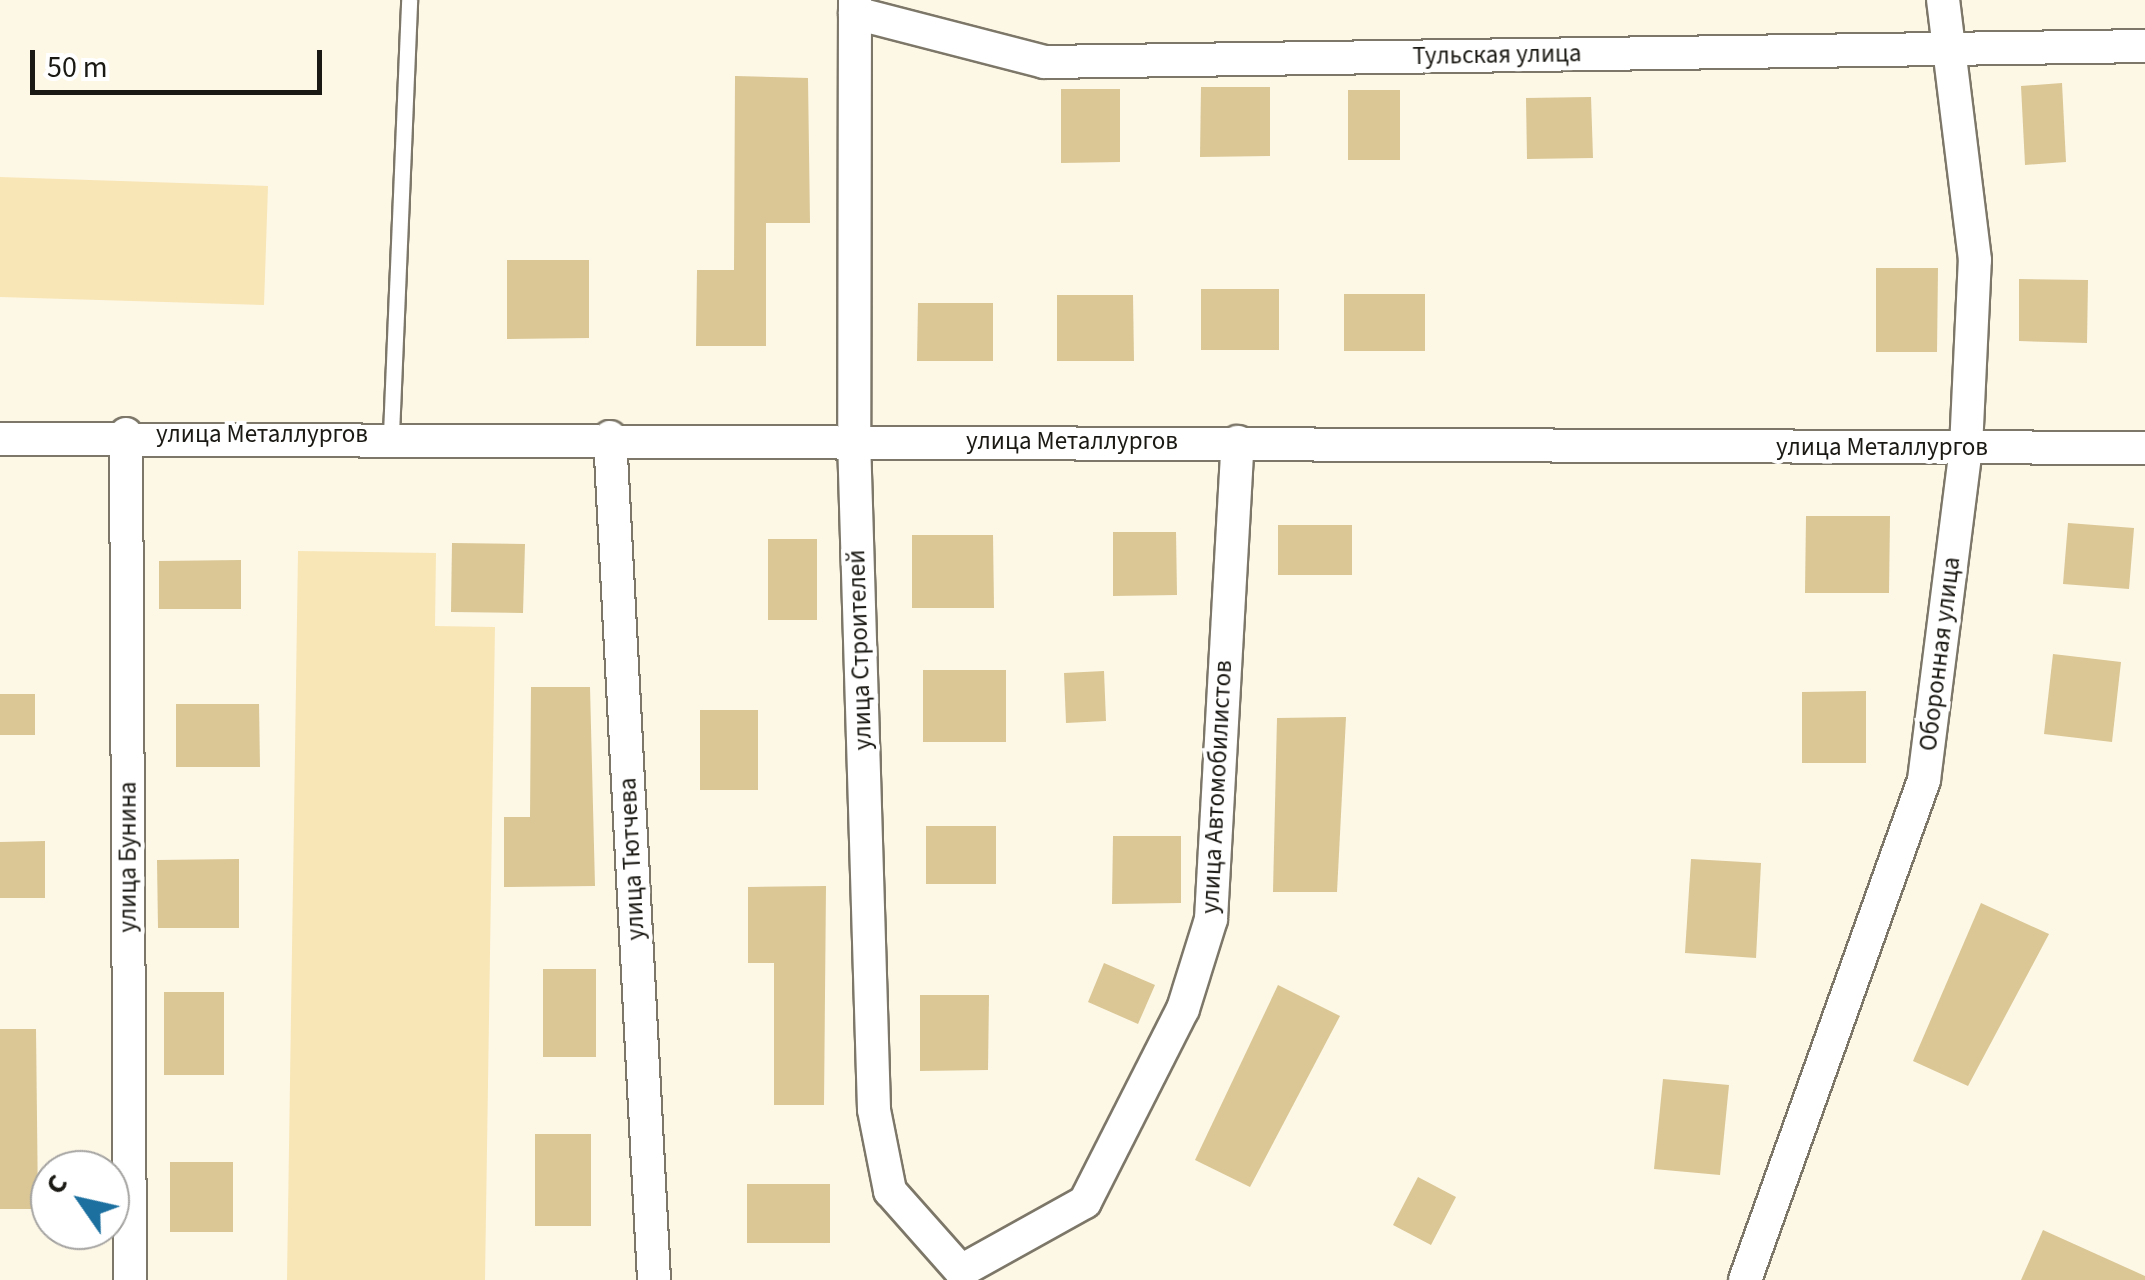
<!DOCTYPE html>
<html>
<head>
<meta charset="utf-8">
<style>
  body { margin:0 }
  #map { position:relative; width:2145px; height:1280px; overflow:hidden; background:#fdf7e6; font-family:"Source Sans 3",sans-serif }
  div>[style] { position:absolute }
  .green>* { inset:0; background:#f8e6b6 }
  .building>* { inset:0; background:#dac795 }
  .roads { filter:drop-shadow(2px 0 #7c7768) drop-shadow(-2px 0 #7c7768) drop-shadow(0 2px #7c7768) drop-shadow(0 -2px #7c7768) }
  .service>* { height:15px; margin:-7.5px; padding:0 7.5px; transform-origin:7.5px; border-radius:7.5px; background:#fff }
  .minor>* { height:32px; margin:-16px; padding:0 16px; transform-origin:16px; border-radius:16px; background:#fff }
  span { translate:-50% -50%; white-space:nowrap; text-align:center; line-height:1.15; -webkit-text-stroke:8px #fff; paint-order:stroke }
  .street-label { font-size:25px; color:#1b1913 }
  .north { position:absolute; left:30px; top:1150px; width:100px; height:100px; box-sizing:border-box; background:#fff; border:2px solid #a4a3a1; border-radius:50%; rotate:304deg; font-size:28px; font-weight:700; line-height:40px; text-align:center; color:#1b1913 }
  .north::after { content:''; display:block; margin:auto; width:35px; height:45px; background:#1c70a0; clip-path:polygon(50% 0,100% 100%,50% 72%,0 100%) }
  .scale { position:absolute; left:30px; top:50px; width:292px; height:45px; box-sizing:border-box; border:5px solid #1b1913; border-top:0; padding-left:12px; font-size:30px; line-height:35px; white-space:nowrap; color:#1b1913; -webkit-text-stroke:8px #fff; paint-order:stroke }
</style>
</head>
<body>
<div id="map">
  <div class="green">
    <div style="clip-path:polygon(0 177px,268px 186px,264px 305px,0 297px)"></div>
    <div style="clip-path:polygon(298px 551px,436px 553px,435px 626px,495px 627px,485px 1280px,287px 1280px)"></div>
  </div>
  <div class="building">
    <div style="clip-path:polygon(735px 76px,808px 78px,810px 223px,766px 223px,766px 346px,696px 346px,697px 270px,734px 270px)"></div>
    <div style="clip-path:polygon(2062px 83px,2066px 162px,2025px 165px,2021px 86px)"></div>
    <div style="clip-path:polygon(1201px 87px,1270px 87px,1270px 156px,1200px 157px)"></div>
    <div style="clip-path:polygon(1061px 89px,1120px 89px,1120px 162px,1061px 163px)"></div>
    <div style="clip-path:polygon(1348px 90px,1400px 90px,1400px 160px,1348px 160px)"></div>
    <div style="clip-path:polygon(1591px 97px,1593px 158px,1527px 159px,1526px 98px)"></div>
    <div style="clip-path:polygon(507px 260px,589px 260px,589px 338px,507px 339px)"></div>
    <div style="clip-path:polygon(1876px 268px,1938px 268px,1937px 352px,1876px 352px)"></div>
    <div style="clip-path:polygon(2019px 279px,2088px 280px,2087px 343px,2019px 341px)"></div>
    <div style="clip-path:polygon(1201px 289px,1279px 289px,1279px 350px,1201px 350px)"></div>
    <div style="clip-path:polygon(1344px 294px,1425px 294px,1425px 351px,1344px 351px)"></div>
    <div style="clip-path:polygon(1057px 295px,1133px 295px,1134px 361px,1057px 361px)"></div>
    <div style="clip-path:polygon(918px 303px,993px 303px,993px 361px,917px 361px)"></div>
    <div style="clip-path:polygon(1806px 516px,1890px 516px,1889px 593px,1805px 593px)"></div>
    <div style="clip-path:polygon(2068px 523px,2134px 528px,2129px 589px,2063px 584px)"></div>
    <div style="clip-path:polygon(1278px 525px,1352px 525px,1352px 575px,1278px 575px)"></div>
    <div style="clip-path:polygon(1113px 532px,1176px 532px,1177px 595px,1113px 596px)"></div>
    <div style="clip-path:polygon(912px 535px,993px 535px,994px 608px,912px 608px)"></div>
    <div style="clip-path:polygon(768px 539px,817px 539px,817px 620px,768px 620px)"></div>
    <div style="clip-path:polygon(452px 543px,525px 544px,523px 613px,451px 612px)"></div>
    <div style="clip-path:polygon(241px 560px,241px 609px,159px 609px,159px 561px)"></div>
    <div style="clip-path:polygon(2053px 654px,2121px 662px,2112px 742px,2044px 734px)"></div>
    <div style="clip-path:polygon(923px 670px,1006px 670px,1006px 742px,923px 742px)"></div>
    <div style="clip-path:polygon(1104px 671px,1106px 721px,1066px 723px,1064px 673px)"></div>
    <div style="clip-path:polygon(531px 687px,590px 687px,595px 886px,504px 887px,504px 817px,530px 817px)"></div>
    <div style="clip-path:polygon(1866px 691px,1866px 763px,1802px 763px,1802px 692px)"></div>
    <div style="clip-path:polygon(0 694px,35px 694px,35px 735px,0 735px)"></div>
    <div style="clip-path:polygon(176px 704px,259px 704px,260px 767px,176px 767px)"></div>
    <div style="clip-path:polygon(700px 710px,758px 710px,758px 790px,700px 790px)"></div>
    <div style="clip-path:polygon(1346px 717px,1337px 892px,1273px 892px,1277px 718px)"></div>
    <div style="clip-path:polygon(926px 826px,996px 826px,996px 884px,926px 884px)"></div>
    <div style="clip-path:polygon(1113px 836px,1181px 836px,1181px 903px,1112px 904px)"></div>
    <div style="clip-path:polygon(45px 841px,45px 898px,0 898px,0 842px)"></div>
    <div style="clip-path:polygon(239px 859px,239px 928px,158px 928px,157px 860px)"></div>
    <div style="clip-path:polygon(1691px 859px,1761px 863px,1756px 958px,1685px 953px)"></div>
    <div style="clip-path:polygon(826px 886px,824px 1105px,774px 1105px,774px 963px,748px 963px,748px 887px)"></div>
    <div style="clip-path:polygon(1981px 903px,2049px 934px,1968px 1086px,1913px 1061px)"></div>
    <div style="clip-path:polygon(1104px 963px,1155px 985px,1138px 1024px,1088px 1002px)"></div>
    <div style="clip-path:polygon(543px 969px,596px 969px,596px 1057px,543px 1057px)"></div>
    <div style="clip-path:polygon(1278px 985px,1340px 1016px,1250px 1187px,1195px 1160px)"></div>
    <div style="clip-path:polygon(164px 992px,224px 992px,224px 1075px,164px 1075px)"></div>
    <div style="clip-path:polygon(920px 995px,989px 995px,988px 1070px,920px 1071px)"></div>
    <div style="clip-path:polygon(0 1029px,36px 1029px,38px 1209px,0 1209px)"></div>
    <div style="clip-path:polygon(1663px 1079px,1729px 1085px,1720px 1175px,1654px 1169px)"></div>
    <div style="clip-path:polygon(535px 1134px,591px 1134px,591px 1226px,535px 1226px)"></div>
    <div style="clip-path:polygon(170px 1162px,233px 1162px,233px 1232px,170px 1232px)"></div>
    <div style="clip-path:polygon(1418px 1177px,1456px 1197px,1431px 1245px,1393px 1225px)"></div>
    <div style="clip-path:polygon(747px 1184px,830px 1184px,830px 1243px,747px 1243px)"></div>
    <div style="clip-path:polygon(2043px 1230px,2145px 1276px,2145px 1280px,2021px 1280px)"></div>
  </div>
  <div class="roads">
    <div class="service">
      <div style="left:391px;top:434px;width:434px;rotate:-87.6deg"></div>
    </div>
    <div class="minor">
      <div style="left:855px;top:0;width:439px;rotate:90.1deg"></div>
      <div style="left:854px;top:439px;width:671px;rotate:88.29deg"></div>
      <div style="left:874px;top:1110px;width:83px;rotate:78.8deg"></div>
      <div style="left:890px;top:1191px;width:107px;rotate:48.4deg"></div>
      <div style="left:961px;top:1271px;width:142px;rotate:-29.1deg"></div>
      <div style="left:1085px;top:1202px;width:216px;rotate:-63.1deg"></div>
      <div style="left:1183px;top:1009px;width:94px;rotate:-72.7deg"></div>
      <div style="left:1211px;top:919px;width:478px;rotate:-86.8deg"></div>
      <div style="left:855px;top:13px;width:195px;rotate:14.5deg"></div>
      <div style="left:1044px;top:62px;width:1101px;rotate:-0.83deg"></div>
      <div style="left:126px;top:434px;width:846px;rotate:89.73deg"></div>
      <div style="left:610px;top:437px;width:844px;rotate:87.01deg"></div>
      <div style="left:0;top:439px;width:2145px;rotate:0.24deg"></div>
      <div style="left:1745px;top:1280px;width:531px;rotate:-70.3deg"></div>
      <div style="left:1924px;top:780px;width:335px;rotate:-82.8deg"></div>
      <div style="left:1966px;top:448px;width:188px;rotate:-87.3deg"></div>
      <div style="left:1975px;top:260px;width:262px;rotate:-97deg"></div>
    </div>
  </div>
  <div class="street-label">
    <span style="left:1497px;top:55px;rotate:-1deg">Тульская улица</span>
    <span style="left:262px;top:434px">улица Металлургов</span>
    <span style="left:1072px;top:441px">улица Металлургов</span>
    <span style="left:1882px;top:447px">улица Металлургов</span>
    <span style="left:860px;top:650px;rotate:-92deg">улица Строителей</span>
    <span style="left:1940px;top:654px;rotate:-83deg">Оборонная улица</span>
    <span style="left:1217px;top:787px;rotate:-87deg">улица Автомобилистов</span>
    <span style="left:128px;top:857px;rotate:-90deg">улица Бунина</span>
    <span style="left:632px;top:859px;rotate:-93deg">улица Тютчева</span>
  </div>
  <div class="north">С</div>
  <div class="scale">50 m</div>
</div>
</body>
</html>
